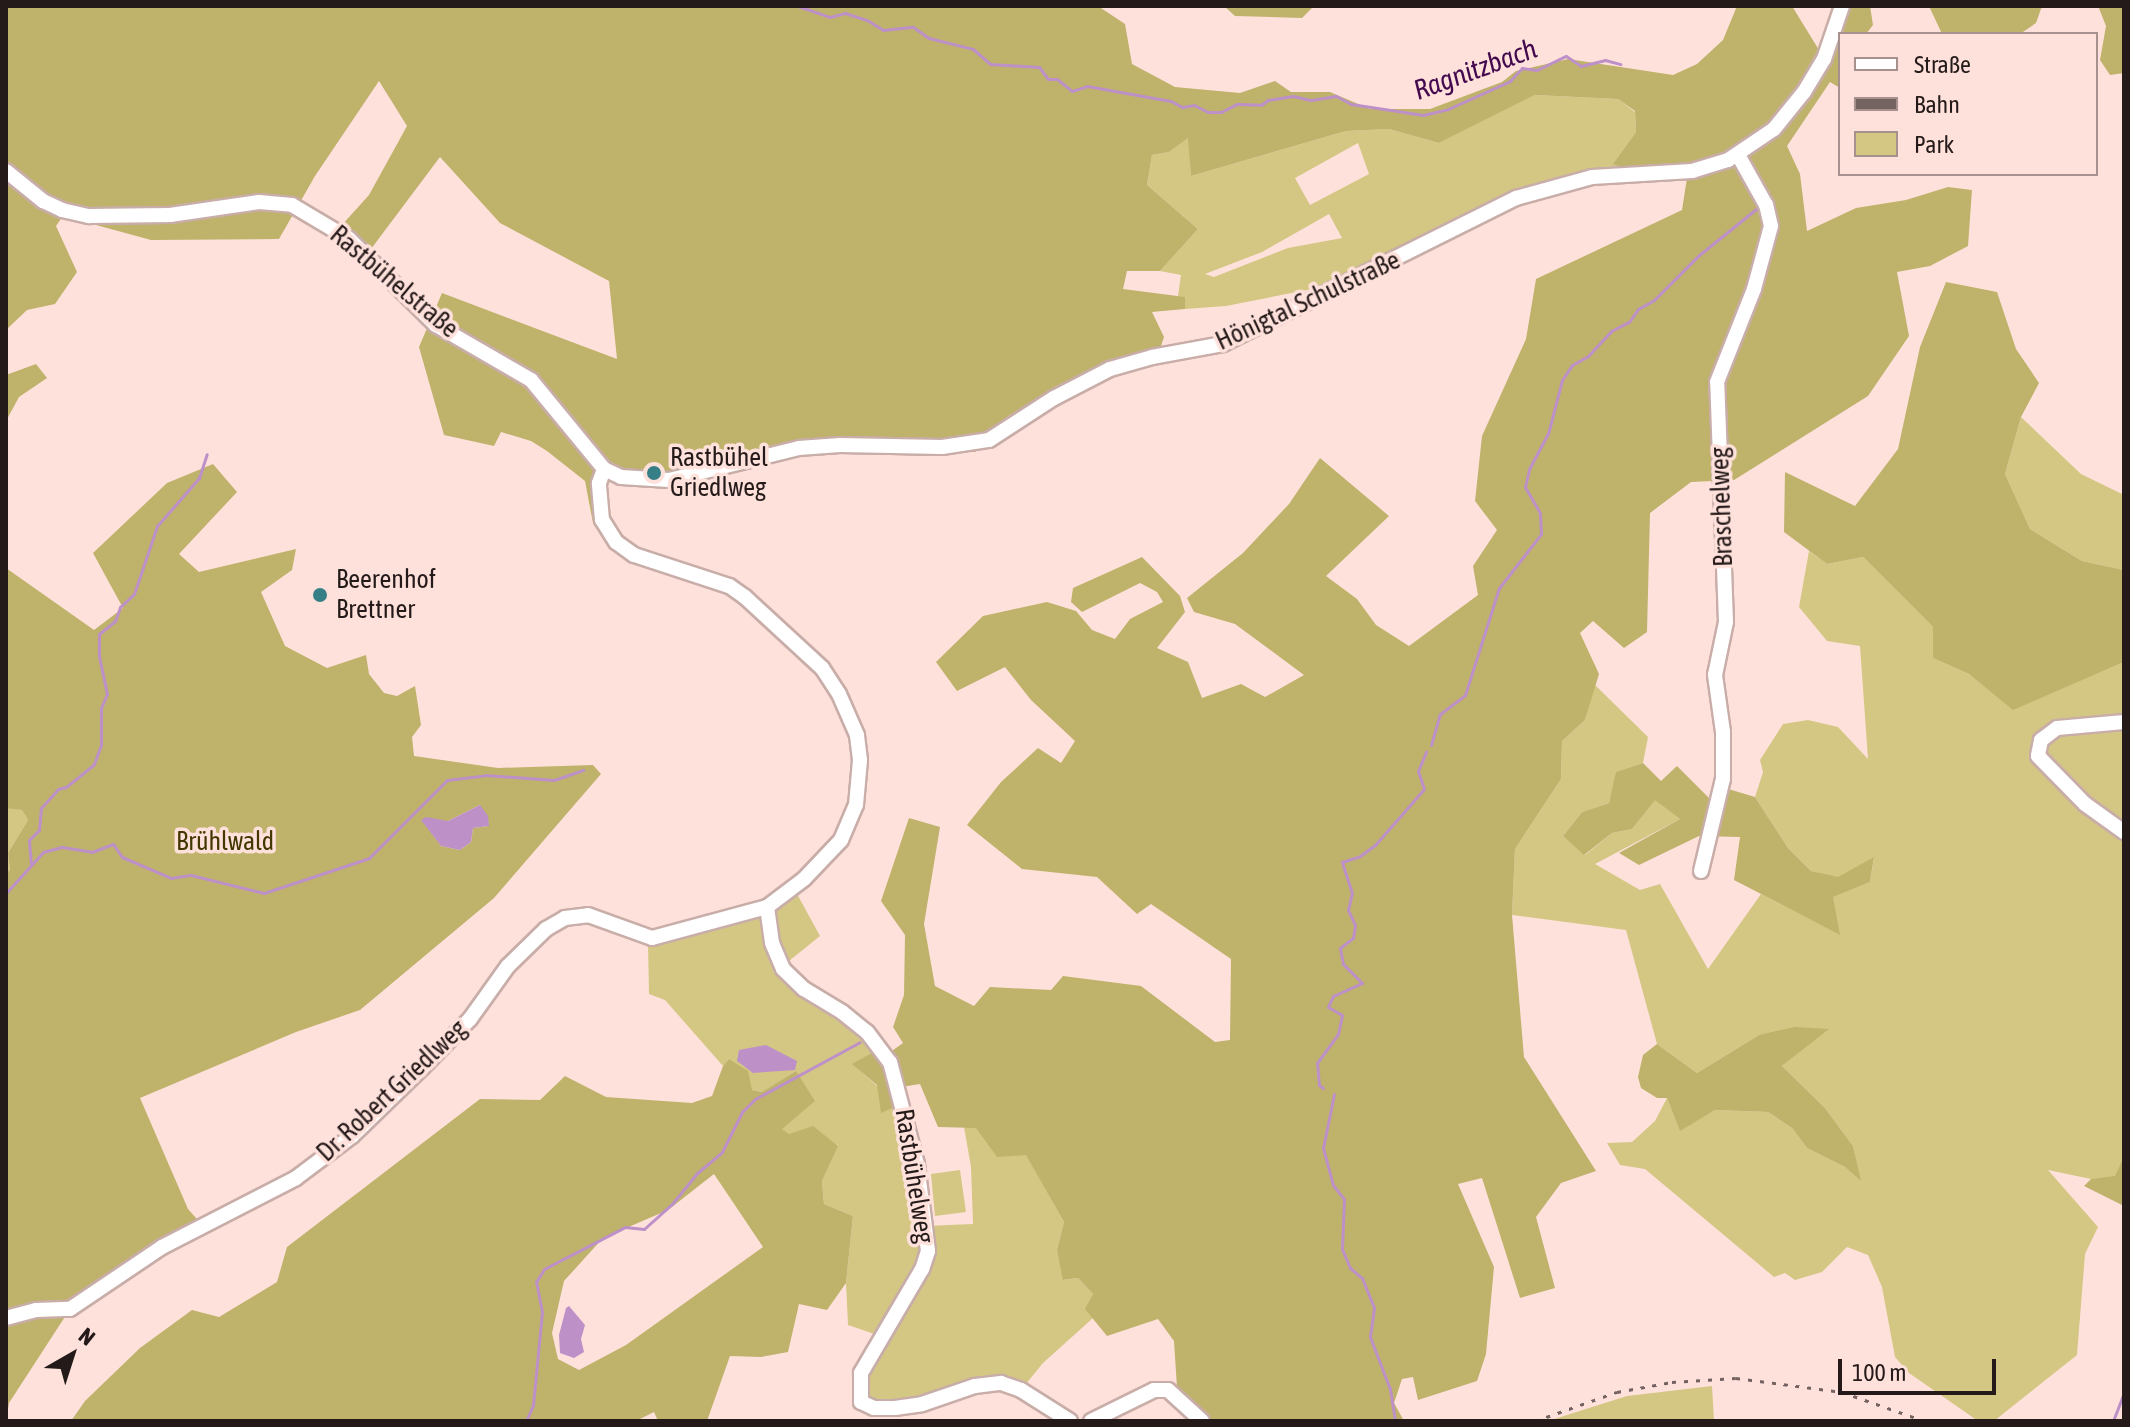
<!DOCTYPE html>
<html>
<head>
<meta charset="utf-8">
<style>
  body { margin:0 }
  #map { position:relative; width:2130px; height:1427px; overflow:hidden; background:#ffe1dc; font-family:"Asap Condensed",sans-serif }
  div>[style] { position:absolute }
  .green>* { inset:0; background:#d4c783 }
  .forest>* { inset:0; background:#bfb26b }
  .water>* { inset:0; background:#bd91c8 }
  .stream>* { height:3px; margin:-1.5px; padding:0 1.5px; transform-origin:1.5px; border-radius:1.5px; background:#bd91c8 }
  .roads { filter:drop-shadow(2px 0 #c8ada8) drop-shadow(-2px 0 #c8ada8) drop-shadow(0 2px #c8ada8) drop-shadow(0 -2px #c8ada8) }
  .minor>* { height:14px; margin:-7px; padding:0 7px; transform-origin:7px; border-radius:7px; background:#fff }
  .rail>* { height:3px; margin-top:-1.5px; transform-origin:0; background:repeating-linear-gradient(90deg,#746361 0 4px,transparent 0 12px) }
  .dots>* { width:22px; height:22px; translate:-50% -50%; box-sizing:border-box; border:4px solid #ffe1dc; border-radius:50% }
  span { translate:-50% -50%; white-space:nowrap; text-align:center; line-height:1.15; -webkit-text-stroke:7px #ffe1dc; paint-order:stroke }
  .street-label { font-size:26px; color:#241a19 }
  .poi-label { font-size:26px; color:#241a19 }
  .left { translate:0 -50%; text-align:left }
  .park-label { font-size:26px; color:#423800 }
  .water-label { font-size:28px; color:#42094e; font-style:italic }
  .frame { position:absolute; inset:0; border:8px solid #241a19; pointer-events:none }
  .legend { position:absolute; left:1838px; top:32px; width:260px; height:144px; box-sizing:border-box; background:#ffe1dc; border:2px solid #a7918e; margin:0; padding:10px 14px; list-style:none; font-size:24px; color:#241a19 }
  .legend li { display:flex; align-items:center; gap:16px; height:40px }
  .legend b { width:40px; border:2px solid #a7918e }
  .north { position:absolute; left:32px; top:1315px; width:80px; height:80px; -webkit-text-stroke:6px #ffe1dc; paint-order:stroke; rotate:39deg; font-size:22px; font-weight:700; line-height:32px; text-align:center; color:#241a19 }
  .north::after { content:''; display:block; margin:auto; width:28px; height:36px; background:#241a19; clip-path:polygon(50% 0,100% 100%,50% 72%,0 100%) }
  .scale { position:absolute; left:1838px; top:1359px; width:158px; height:36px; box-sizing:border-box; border:4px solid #241a19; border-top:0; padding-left:10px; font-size:24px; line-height:28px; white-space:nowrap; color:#241a19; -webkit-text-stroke:6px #ffe1dc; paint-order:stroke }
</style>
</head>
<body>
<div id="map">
  <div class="green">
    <div style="clip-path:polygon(evenodd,1535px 95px,1618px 99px,1635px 112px,1636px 132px,1614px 163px,1629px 170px,1546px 188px,1318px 292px,1312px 289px,1226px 306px,1185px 309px,1185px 298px,1178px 296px,1181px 275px,1160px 271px,1198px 229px,1147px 185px,1152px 155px,1169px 152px,1189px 137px,1191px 176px,1346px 131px,1389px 129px,1439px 143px,1535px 95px,1358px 143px,1369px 174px,1310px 205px,1295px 178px,1358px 143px,1535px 95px,1329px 214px,1342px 238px,1288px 248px,1214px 277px,1205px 274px,1262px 252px,1329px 214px)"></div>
    <div style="clip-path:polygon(2021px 417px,2081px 474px,2124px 495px,2124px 570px,2082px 561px,2030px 529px,2005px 474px)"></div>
    <div style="clip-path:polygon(1809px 551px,1827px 564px,1863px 557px,1933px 627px,1933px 658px,1969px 674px,2013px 709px,2124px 662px,2124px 1156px,2115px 1177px,2091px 1179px,2048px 1170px,2098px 1227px,2085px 1254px,2077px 1355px,1994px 1421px,1978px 1421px,1909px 1373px,1895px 1357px,1882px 1287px,1868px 1255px,1847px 1247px,1822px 1272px,1795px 1280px,1785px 1273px,1774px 1277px,1645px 1169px,1620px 1165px,1607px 1143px,1632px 1142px,1655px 1121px,1667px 1098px,1680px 1130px,1715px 1110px,1768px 1112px,1792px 1128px,1807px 1148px,1845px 1167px,1860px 1180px,1853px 1146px,1825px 1108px,1782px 1066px,1828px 1029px,1759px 1035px,1697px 1073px,1657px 1044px,1626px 930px,1512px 915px,1515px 849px,1561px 779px,1562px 741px,1585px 720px,1595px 685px,1648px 737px,1643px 763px,1617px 772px,1609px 803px,1582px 812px,1563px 836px,1585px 855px,1612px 833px,1632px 829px,1655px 799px,1680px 819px,1595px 864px,1640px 890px,1660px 884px,1708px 969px,1761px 894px,1839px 934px,1832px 897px,1870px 882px,1874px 858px,1838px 878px,1811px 871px,1788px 848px,1755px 797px,1763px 772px,1760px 760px,1783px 724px,1808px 720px,1838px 727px,1868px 759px,1860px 646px,1827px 641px,1799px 607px)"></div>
    <div style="clip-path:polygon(13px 807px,22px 810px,28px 820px,8px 853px,10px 870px,6px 873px,6px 808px)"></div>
    <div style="clip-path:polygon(796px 892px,820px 936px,779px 969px,842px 1012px,875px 1051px,853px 1064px,898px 1105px,925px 1226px,973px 1224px,971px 1167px,964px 1127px,976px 1127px,1026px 1154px,1064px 1222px,1057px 1250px,1064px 1280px,1078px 1278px,1093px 1294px,1086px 1309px,1093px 1318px,1043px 1363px,1021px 1390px,1001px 1383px,874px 1408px,859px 1389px,883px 1337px,848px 1325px,846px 1283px,853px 1216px,824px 1204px,822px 1181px,838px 1145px,789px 1134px,781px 1129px,796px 1071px,763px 1092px,752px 1090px,729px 1059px,723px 1066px,665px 1000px,649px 994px,648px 944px,673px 941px,752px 917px,786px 902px)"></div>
    <div style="clip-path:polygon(960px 1170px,966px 1212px,935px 1216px,931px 1174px)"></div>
    <div style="clip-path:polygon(1712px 1386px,1714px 1421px,1548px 1421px,1627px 1396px)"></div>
  </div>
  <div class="forest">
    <div style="clip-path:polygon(6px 6px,1098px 6px,1125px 24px,1132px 64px,1175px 87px,1240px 93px,1275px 81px,1291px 92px,1330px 92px,1370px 109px,1430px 109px,1502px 82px,1516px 71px,1568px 59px,1673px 75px,1697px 64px,1723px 40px,1737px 6px,1792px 6px,1819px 50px,1828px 55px,1848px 6px,1870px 6px,1873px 25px,1866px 34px,1840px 34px,1840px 88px,1830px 82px,1787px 146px,1800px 174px,1807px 231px,1856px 208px,1906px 200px,1948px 187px,1972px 190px,1968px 246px,1930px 266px,1897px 272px,1909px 336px,1868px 396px,1734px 480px,1691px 482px,1650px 513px,1647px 632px,1624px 648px,1593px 621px,1580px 633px,1599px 674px,1585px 720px,1562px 741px,1561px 779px,1515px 849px,1512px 915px,1524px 1057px,1596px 1171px,1561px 1183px,1536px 1217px,1555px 1288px,1520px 1298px,1482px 1178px,1458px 1184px,1494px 1267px,1486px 1354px,1477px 1381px,1418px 1400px,1413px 1377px,1402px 1379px,1394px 1403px,1404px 1421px,1207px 1421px,1177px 1388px,1174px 1341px,1158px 1319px,1107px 1336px,1085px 1309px,1093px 1294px,1078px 1278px,1063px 1280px,1057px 1250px,1064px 1222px,1026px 1155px,997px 1157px,976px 1128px,938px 1127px,920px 1084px,895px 1088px,899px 1105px,881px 1113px,877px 1085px,852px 1064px,875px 1051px,889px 1053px,903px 1043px,893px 1027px,904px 995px,905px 935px,881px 901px,909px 818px,940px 827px,924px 924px,935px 986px,974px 1006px,990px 987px,1051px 990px,1063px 976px,1141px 986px,1215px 1042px,1230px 1040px,1231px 959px,1151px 904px,1137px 914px,1097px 877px,1022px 869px,967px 825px,1001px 782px,1038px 748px,1061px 763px,1075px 741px,1031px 700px,1005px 667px,957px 691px,936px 662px,983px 616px,1047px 602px,1076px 611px,1092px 630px,1115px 639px,1130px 619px,1163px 602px,1157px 592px,1140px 583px,1082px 612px,1071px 602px,1073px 588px,1142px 557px,1180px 596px,1185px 612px,1157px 648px,1188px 662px,1202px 698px,1241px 684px,1265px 697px,1304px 675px,1235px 624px,1194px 612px,1187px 598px,1243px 553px,1289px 504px,1320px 458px,1389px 516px,1326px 576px,1357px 599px,1376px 625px,1409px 646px,1478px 595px,1473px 566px,1497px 530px,1475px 501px,1482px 436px,1526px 339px,1536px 279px,1682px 210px,1689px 165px,1629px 170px,1613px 164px,1636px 132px,1635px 111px,1618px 99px,1535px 95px,1439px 143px,1389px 129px,1346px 131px,1191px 176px,1188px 138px,1169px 152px,1152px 155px,1147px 185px,1198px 229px,1160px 271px,1127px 271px,1123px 289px,1185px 297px,1185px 309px,1152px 312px,1164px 337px,1159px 352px,1044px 400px,975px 452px,901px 452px,893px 440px,679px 473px,636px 474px,595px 467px,607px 519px,617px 533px,608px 543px,593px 523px,585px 481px,547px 451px,531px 441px,501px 432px,494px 446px,444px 435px,419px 347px,442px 293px,617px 359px,609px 281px,500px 223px,440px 157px,371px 249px,341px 226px,369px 195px,407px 126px,379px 81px,315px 176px,279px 239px,151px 240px,63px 216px,56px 226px,77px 272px,55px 304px,27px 310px,6px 330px)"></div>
    <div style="clip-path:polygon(1224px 6px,1314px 6px,1302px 18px,1235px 16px)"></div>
    <div style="clip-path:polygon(1929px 6px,2042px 6px,2036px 23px,2020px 34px,1942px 34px)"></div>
    <div style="clip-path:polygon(2098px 6px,2124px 6px,2124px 73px,2110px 75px,2100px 60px,2106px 26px)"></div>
    <div style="clip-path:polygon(1946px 282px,1997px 292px,2016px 349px,2039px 383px,2021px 417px,2005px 474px,2030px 529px,2082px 561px,2124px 570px,2124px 662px,2013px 710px,1969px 674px,1933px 658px,1933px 627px,1863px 557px,1827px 564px,1784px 532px,1785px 472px,1855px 506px,1898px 449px,1920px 347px)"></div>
    <div style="clip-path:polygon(36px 364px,47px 378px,19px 397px,6px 421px,6px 375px)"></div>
    <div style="clip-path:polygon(evenodd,213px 464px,237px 492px,179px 554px,199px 572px,296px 549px,292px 570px,261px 592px,285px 646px,327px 668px,366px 655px,369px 674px,384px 693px,397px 696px,415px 686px,421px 725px,412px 737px,414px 756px,498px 768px,593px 765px,601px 774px,494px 898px,360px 1010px,296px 1032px,140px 1098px,188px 1209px,204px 1227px,70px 1309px,9px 1403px,6px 1421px,6px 873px,10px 870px,8px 853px,28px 820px,22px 810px,6px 808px,6px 568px,94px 630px,123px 608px,93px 553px,167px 483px,213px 464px,480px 805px,488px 826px,473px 828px,471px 842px,460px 850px,441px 846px,422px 820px,448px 821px,480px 805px)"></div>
    <div style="clip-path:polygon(1643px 763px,1661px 781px,1677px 766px,1710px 799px,1725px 788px,1755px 797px,1788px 848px,1811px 871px,1838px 877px,1874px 857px,1870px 882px,1833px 897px,1840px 935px,1734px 880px,1740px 837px,1699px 836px,1639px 865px,1619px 853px,1680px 819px,1655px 800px,1632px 829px,1612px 833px,1584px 855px,1563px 836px,1582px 812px,1609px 803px,1616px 772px)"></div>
    <div style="clip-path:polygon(1795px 1027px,1829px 1029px,1782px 1066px,1825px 1108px,1853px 1146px,1861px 1181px,1845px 1167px,1807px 1148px,1792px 1128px,1768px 1112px,1715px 1110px,1680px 1131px,1667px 1098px,1657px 1098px,1641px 1088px,1638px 1077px,1643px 1055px,1657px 1044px,1697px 1073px,1759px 1035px)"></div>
    <div style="clip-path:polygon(evenodd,729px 1059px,748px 1071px,752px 1090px,762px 1092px,796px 1071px,815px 1101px,782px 1129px,789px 1134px,813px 1126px,838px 1146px,822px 1181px,824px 1204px,853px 1216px,846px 1283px,827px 1310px,799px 1304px,788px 1352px,761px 1357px,730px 1356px,707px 1421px,658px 1421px,654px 1412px,636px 1421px,71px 1421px,85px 1401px,140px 1348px,192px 1310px,219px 1317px,277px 1282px,287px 1247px,480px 1099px,540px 1100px,565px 1076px,606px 1097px,692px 1103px,712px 1096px,723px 1066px,729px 1059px,714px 1174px,763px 1247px,626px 1345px,579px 1370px,558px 1359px,552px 1333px,564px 1281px,603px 1238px,668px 1210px,714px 1174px)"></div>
    <div style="clip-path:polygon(2124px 1156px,2124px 1206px,2084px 1186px,2091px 1179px,2115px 1176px)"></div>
  </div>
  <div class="water">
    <div style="clip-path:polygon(480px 805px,488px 816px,489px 826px,473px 828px,471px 842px,460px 850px,441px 846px,421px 820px,426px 817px,448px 821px)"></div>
    <div style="clip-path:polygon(766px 1045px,797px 1061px,795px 1070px,753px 1073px,737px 1061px,739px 1050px)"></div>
    <div style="clip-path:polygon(569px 1306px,585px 1325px,581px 1339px,584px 1352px,574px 1358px,560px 1353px,559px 1335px,566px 1308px)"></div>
  </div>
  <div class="stream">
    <div style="left:784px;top:6px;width:8px"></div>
    <div style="left:798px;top:6px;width:34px;rotate:19deg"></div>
    <div style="left:830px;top:17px;width:16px;rotate:-15deg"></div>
    <div style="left:845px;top:13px;width:23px;rotate:18deg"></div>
    <div style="left:867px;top:20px;width:19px;rotate:32deg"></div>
    <div style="left:883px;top:30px;width:30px;rotate:-6deg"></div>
    <div style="left:913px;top:27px;width:19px;rotate:35deg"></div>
    <div style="left:929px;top:38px;width:45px;rotate:14deg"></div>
    <div style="left:973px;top:49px;width:23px;rotate:41deg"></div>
    <div style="left:990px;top:64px;width:49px;rotate:3.5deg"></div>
    <div style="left:1039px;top:67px;width:15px;rotate:53deg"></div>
    <div style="left:1048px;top:79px;width:9px"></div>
    <div style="left:1057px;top:79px;width:19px;rotate:39deg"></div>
    <div style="left:1072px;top:91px;width:16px;rotate:-18deg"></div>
    <div style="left:1087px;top:86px;width:85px;rotate:10.1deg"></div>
    <div style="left:1171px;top:101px;width:13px;rotate:29deg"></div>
    <div style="left:1182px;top:107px;width:12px;rotate:-9deg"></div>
    <div style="left:1194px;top:105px;width:16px;rotate:27deg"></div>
    <div style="left:1208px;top:112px;width:13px"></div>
    <div style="left:1221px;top:112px;width:18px;rotate:-27deg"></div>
    <div style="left:1237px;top:104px;width:24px;rotate:2deg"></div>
    <div style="left:1261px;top:105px;width:9px;rotate:-36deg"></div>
    <div style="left:1268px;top:100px;width:25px;rotate:-9deg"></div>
    <div style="left:1293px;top:96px;width:18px;rotate:13deg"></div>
    <div style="left:1311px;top:100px;width:25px;rotate:-9deg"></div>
    <div style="left:1336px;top:96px;width:17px;rotate:28deg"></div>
    <div style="left:1351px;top:104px;width:73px;rotate:8.7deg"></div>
    <div style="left:1423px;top:115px;width:26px;rotate:-13deg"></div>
    <div style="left:1448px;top:109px;width:68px;rotate:-24.3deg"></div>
    <div style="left:1510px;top:81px;width:18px;rotate:-47deg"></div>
    <div style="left:1522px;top:68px;width:15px;rotate:8deg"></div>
    <div style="left:1537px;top:70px;width:32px;rotate:-26deg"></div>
    <div style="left:1566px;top:56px;width:18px;rotate:34deg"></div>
    <div style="left:1581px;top:66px;width:25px;rotate:-14deg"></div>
    <div style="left:1605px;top:60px;width:16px;rotate:15deg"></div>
    <div style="left:1431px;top:745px;width:32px;rotate:-74deg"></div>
    <div style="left:1440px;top:714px;width:31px;rotate:-37deg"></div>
    <div style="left:1465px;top:695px;width:112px;rotate:-72.4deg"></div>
    <div style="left:1499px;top:588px;width:68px;rotate:-52.1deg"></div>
    <div style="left:1541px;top:534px;width:21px;rotate:-93deg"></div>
    <div style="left:1540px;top:513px;width:30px;rotate:-120deg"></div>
    <div style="left:1525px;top:487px;width:18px;rotate:-77deg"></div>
    <div style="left:1529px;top:469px;width:40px;rotate:-62deg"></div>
    <div style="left:1548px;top:434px;width:56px;rotate:-75.5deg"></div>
    <div style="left:1562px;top:380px;width:18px;rotate:-56deg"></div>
    <div style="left:1572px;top:365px;width:18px;rotate:-29deg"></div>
    <div style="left:1588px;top:356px;width:34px;rotate:-47deg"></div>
    <div style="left:1611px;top:331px;width:20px;rotate:-27deg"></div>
    <div style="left:1629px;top:322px;width:16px;rotate:-55deg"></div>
    <div style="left:1638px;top:309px;width:18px;rotate:-29deg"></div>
    <div style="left:1654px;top:300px;width:62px;rotate:-45deg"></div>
    <div style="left:1698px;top:256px;width:81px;rotate:-39deg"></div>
    <div style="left:31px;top:864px;width:24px;rotate:-95deg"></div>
    <div style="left:29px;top:840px;width:14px;rotate:-45deg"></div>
    <div style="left:39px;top:830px;width:22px;rotate:-85deg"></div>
    <div style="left:41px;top:808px;width:25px;rotate:-48deg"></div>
    <div style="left:58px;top:789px;width:8px;rotate:-14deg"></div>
    <div style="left:66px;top:787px;width:36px;rotate:-39deg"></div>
    <div style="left:94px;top:764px;width:20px;rotate:-70deg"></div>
    <div style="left:101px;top:745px;width:37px;rotate:-90deg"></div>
    <div style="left:101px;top:708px;width:15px;rotate:-67deg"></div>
    <div style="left:107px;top:694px;width:39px;rotate:-102deg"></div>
    <div style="left:99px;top:656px;width:22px;rotate:-90deg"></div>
    <div style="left:99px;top:634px;width:21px;rotate:-39deg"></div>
    <div style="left:115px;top:621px;width:15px;rotate:-70deg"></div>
    <div style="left:120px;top:607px;width:19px;rotate:-43deg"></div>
    <div style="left:134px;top:594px;width:72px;rotate:-71.3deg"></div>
    <div style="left:157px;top:526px;width:64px;rotate:-48.8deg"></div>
    <div style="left:199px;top:478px;width:25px;rotate:-72deg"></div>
    <div style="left:6px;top:893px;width:55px;rotate:-47.9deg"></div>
    <div style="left:43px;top:852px;width:20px;rotate:-15deg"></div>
    <div style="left:62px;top:847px;width:30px;rotate:9deg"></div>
    <div style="left:92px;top:852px;width:22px;rotate:-21deg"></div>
    <div style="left:113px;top:844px;width:16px;rotate:55deg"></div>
    <div style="left:122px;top:857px;width:53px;rotate:23.2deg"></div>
    <div style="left:171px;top:878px;width:20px;rotate:-9deg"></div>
    <div style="left:191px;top:875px;width:75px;rotate:13.9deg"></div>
    <div style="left:264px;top:893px;width:111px;rotate:-18.4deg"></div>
    <div style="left:369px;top:858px;width:110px;rotate:-45deg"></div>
    <div style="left:447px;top:780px;width:38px;rotate:-7deg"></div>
    <div style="left:485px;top:775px;width:69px;rotate:4.1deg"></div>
    <div style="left:554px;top:780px;width:31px;rotate:-19deg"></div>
    <div style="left:1323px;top:1088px;width:5px;rotate:-143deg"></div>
    <div style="left:1319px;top:1085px;width:22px;rotate:-95deg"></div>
    <div style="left:1317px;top:1063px;width:36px;rotate:-54deg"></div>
    <div style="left:1338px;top:1034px;width:19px;rotate:-78deg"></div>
    <div style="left:1342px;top:1015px;width:16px;rotate:-150deg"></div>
    <div style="left:1328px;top:1007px;width:12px;rotate:-66deg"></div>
    <div style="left:1333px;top:996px;width:32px;rotate:-24deg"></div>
    <div style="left:1362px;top:983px;width:27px;rotate:-135deg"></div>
    <div style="left:1343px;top:964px;width:16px;rotate:-101deg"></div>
    <div style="left:1340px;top:948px;width:16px;rotate:-38deg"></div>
    <div style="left:1353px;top:938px;width:13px;rotate:-81deg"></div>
    <div style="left:1355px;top:925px;width:17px;rotate:-115deg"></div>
    <div style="left:1348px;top:910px;width:17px;rotate:-77deg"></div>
    <div style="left:1352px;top:893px;width:33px;rotate:-108deg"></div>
    <div style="left:1342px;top:862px;width:19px;rotate:-18deg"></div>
    <div style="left:1360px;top:856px;width:19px;rotate:-36deg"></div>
    <div style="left:1375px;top:845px;width:74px;rotate:-48.8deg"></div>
    <div style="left:1424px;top:789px;width:19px;rotate:-108deg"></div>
    <div style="left:1418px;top:771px;width:21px;rotate:-67deg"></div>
    <div style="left:1334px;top:1094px;width:55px;rotate:101.5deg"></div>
    <div style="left:1323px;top:1148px;width:38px;rotate:75deg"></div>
    <div style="left:1333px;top:1185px;width:18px;rotate:52deg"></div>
    <div style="left:1344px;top:1199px;width:50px;rotate:92.3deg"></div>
    <div style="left:1342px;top:1249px;width:21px;rotate:67deg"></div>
    <div style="left:1350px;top:1268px;width:16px;rotate:40deg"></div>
    <div style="left:1362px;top:1278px;width:32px;rotate:68deg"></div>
    <div style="left:1374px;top:1308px;width:29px;rotate:98deg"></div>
    <div style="left:1370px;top:1337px;width:56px;rotate:69deg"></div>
    <div style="left:1390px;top:1389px;width:32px;rotate:81deg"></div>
    <div style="left:526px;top:1421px;width:17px;rotate:-66deg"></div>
    <div style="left:533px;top:1405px;width:93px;rotate:-84.5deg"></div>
    <div style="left:542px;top:1312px;width:31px;rotate:-101deg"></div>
    <div style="left:536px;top:1282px;width:15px;rotate:-58deg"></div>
    <div style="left:544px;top:1269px;width:91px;rotate:-27.4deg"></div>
    <div style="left:625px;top:1227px;width:19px;rotate:6deg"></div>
    <div style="left:644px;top:1229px;width:38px;rotate:-42deg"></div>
    <div style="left:672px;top:1204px;width:38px;rotate:-51deg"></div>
    <div style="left:696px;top:1174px;width:34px;rotate:-40deg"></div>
    <div style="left:722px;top:1152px;width:45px;rotate:-63.4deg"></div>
    <div style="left:742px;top:1112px;width:18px;rotate:-45deg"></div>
    <div style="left:755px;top:1099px;width:119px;rotate:-28.5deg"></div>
    <div style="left:2113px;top:1421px;width:30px;rotate:-69deg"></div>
  </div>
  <div class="roads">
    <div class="minor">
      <div style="left:6px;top:171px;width:48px;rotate:39deg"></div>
      <div style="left:43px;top:201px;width:21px;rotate:25deg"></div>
      <div style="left:62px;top:210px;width:28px;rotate:13deg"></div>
      <div style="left:89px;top:216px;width:81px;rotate:-0.7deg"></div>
      <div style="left:170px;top:215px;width:90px;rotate:-8.3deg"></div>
      <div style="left:259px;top:202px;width:33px;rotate:5deg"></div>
      <div style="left:292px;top:205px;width:66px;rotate:30.8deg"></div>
      <div style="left:349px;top:239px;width:122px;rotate:44.7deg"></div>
      <div style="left:436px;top:325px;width:110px;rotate:30.1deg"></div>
      <div style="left:531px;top:380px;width:115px;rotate:50.6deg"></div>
      <div style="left:604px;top:469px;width:19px;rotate:25deg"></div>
      <div style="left:621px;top:477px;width:48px;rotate:3.6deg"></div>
      <div style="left:669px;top:480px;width:134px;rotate:-13.8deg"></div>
      <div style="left:799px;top:448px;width:41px;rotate:-4.2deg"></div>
      <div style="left:840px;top:445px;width:102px;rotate:1.1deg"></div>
      <div style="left:942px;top:447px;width:48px;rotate:-8.5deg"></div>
      <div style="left:989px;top:440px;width:77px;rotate:-32.9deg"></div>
      <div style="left:1054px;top:398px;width:63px;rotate:-27.4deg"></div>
      <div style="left:1110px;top:369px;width:44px;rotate:-15.9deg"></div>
      <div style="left:1152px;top:357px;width:72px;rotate:-10.4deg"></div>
      <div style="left:1223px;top:344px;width:327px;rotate:-26.5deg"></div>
      <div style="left:1516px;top:198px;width:79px;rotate:-15.4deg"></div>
      <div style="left:1592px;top:177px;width:100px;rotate:-3.4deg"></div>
      <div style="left:1692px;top:171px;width:38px;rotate:-17deg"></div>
      <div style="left:1728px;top:160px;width:55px;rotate:-34deg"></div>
      <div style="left:1774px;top:129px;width:48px;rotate:-51deg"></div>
      <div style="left:1804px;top:92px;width:39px;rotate:-59deg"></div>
      <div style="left:1824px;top:59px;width:56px;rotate:-71.2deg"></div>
      <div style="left:2124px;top:722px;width:67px;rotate:174.9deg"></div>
      <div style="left:2057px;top:728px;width:20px;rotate:143deg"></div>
      <div style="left:2041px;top:740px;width:16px;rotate:101deg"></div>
      <div style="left:2038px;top:756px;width:67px;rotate:45.6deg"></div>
      <div style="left:2085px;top:804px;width:48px;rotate:35.7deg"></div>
      <div style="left:1701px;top:871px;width:95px;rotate:-76.6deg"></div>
      <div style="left:1723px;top:779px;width:47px;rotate:-90deg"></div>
      <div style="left:1723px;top:732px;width:58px;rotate:-98deg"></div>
      <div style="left:1715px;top:675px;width:54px;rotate:-78.3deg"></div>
      <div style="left:1726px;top:622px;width:240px;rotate:-92.1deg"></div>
      <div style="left:1717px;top:382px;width:100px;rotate:-68.3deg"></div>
      <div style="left:1754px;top:289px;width:65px;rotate:-74.9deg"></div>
      <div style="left:1771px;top:226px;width:22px;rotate:-103deg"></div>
      <div style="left:1766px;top:205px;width:57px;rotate:-119.2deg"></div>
      <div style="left:767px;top:907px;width:36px;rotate:82deg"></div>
      <div style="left:772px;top:943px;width:28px;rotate:67deg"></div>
      <div style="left:783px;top:969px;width:29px;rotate:44deg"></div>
      <div style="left:804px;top:989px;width:44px;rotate:31.2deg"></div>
      <div style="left:842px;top:1012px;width:32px;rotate:39deg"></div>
      <div style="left:867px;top:1032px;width:38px;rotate:53deg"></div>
      <div style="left:890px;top:1062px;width:106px;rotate:75.2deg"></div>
      <div style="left:917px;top:1164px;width:88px;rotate:82.8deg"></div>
      <div style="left:928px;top:1251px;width:19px;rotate:108deg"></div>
      <div style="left:922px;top:1269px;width:121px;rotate:120.4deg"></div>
      <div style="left:861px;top:1373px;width:29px;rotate:90deg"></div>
      <div style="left:861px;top:1402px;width:14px;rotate:25deg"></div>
      <div style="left:874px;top:1408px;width:21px"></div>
      <div style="left:895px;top:1408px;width:27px;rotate:-8deg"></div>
      <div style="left:922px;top:1404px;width:56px;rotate:-18.8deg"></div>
      <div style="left:975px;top:1386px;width:26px;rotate:-7deg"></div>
      <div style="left:1001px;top:1383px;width:21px;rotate:19deg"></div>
      <div style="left:1021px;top:1390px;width:58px;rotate:32.3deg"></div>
      <div style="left:6px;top:1318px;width:31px;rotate:-15deg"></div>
      <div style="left:36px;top:1310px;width:34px;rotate:-2deg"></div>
      <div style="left:70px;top:1309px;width:111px;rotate:-34deg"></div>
      <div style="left:162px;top:1247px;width:151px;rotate:-27.2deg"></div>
      <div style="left:296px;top:1178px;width:70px;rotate:-36.9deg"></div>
      <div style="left:352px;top:1136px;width:98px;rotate:-44.2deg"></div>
      <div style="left:422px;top:1068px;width:69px;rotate:-45.6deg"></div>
      <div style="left:470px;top:1019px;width:65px;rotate:-54.4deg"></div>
      <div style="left:508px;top:966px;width:53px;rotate:-44.2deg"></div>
      <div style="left:546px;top:929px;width:22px;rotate:-30deg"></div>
      <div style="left:565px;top:918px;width:23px;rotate:-7deg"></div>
      <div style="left:588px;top:915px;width:68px;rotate:19.8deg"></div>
      <div style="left:652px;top:938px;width:119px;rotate:-15.1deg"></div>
      <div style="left:767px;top:907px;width:46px;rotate:-37.1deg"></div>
      <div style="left:804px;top:879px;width:54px;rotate:-46.5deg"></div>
      <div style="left:841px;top:840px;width:38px;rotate:-67deg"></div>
      <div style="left:856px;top:805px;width:45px;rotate:-84.9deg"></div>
      <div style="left:860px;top:760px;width:25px;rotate:-97deg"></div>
      <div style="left:857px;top:735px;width:45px;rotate:-113.7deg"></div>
      <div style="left:839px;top:694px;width:31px;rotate:-123deg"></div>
      <div style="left:822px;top:668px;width:105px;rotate:-137.3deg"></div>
      <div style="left:745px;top:597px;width:19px;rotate:-145deg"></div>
      <div style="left:729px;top:586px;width:100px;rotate:-161.9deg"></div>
      <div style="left:634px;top:555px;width:22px;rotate:-144deg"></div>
      <div style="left:616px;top:542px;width:26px;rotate:-122deg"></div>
      <div style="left:602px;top:520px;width:37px;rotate:-95deg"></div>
      <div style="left:599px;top:483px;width:15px;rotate:-70deg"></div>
      <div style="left:1091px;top:1421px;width:70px;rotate:-26.2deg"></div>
      <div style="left:1154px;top:1390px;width:14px"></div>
      <div style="left:1168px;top:1390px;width:46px;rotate:42.4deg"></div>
    </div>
  </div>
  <div class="rail">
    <div style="left:1535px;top:1421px;width:87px;rotate:-19.5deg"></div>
    <div style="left:1617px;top:1392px;width:56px;rotate:-10.3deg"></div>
    <div style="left:1672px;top:1382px;width:64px;rotate:-3.6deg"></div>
    <div style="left:1736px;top:1378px;width:107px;rotate:7.5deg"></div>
    <div style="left:1842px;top:1392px;width:88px;rotate:19.3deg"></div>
  </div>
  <div class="dots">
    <div style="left:654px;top:473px;background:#377f86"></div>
    <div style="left:320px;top:595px;background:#377f86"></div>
  </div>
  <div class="street-label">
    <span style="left:394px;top:282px;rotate:40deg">Rastbühelstraße</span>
    <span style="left:1308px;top:301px;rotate:-25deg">Hönigtal Schulstraße</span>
    <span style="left:1722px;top:507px;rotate:-92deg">Braschelweg</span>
    <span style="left:392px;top:1091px;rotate:-43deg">Dr. Robert Griedlweg</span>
    <span style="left:914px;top:1176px;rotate:81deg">Rastbühelweg</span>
  </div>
  <div class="poi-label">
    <span class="left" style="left:670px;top:473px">Rastbühel<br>Griedlweg</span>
    <span class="left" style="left:336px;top:595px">Beerenhof<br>Brettner</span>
  </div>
  <div class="park-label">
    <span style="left:225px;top:842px">Brühlwald</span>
  </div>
  <div class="water-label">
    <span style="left:1475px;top:69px;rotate:-20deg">Ragnitzbach</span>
  </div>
  <div class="frame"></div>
  <ul class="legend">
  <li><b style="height:10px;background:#fff"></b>Straße</li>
  <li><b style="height:10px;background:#746361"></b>Bahn</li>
  <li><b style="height:22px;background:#d4c783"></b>Park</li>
  </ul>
  <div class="north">N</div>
  <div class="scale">100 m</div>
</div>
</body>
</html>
